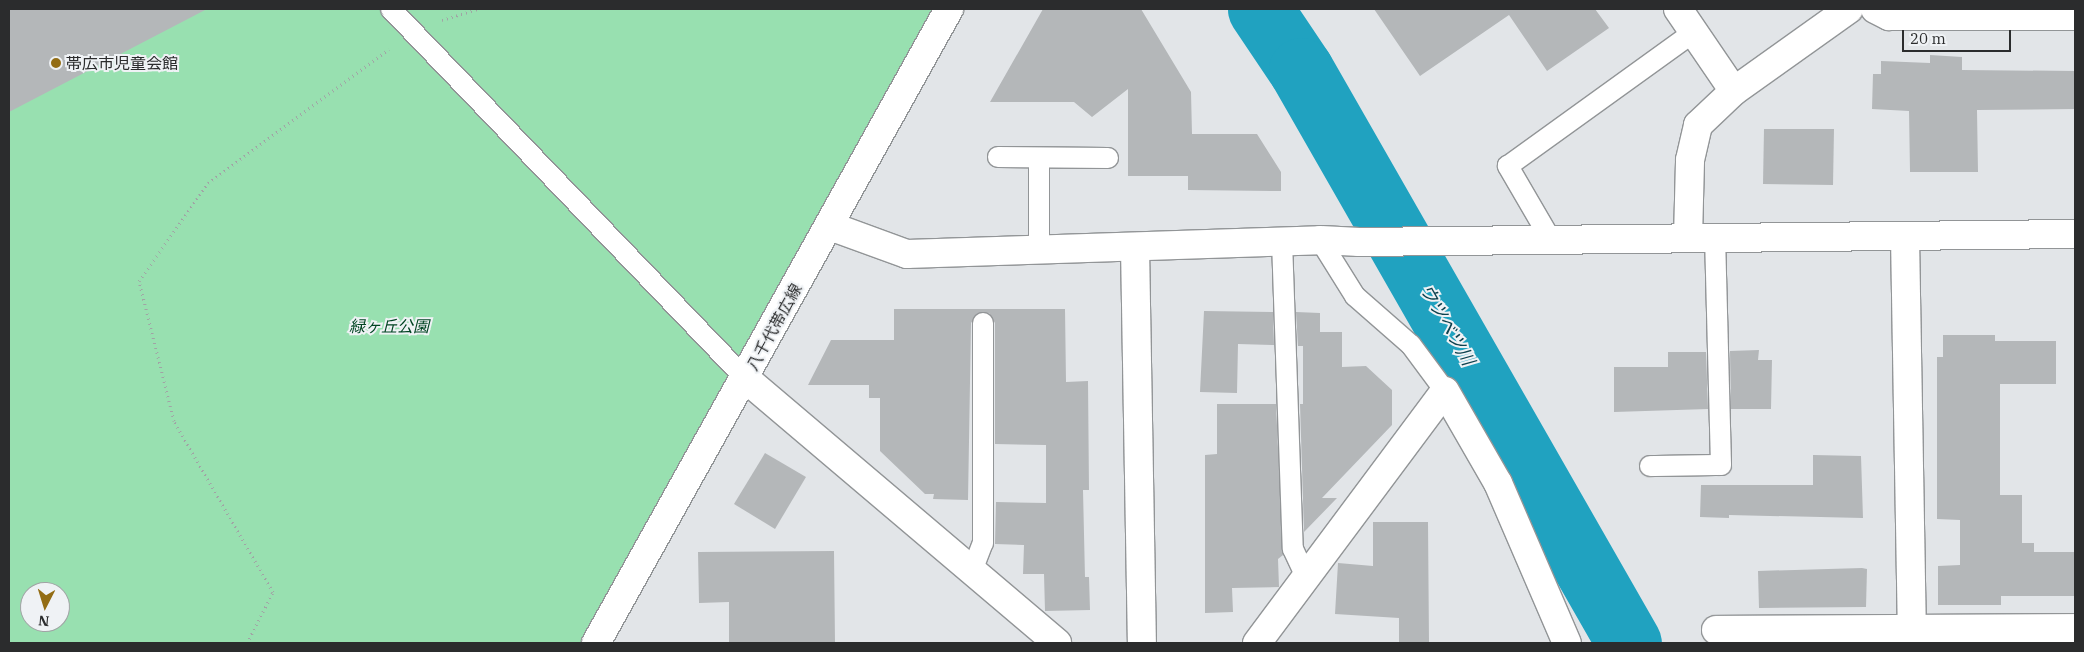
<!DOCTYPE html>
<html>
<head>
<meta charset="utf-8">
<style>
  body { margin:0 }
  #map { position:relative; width:2084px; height:652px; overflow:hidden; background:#e2e5e8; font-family:"IBM Plex Serif","Noto Sans JP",serif }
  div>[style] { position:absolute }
  .green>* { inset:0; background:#98e0b0 }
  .river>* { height:65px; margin:-32.5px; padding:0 32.5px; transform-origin:32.5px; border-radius:32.5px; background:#20a2c0 }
  .building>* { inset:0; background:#b4b7b9 }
  .path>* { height:3px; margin-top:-1.5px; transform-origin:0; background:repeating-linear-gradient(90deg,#a1a3a5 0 1px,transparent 0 5px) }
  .roads { filter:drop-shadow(1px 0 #929597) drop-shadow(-1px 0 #929597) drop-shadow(0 1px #929597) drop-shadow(0 -1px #929597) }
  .lane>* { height:20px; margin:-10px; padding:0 10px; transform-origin:10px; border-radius:10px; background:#fff }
  .street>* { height:28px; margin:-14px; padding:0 14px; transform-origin:14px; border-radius:14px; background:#fff }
  .secondary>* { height:28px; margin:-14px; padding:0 14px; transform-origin:14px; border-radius:14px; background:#fff }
  .dots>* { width:14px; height:14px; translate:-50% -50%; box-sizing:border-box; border:2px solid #eff2f5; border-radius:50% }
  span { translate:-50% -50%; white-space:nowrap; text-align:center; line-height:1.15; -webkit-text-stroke:4px #eff2f5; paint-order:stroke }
  .poi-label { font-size:16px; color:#2b2c2d }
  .left { translate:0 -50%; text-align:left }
  .park-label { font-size:16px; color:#042; font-style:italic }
  .street-label { font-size:16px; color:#2b2c2d }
  .water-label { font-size:18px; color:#0d424f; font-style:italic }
  .frame { position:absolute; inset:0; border:10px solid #2b2c2d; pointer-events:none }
  .north { position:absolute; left:20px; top:582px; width:50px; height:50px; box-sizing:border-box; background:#eff2f5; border:1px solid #a1a3a5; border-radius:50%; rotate:185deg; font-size:14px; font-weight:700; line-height:20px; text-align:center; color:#2b2c2d }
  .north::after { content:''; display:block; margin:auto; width:18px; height:22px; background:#936d15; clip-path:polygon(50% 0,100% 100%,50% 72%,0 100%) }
  .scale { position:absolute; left:1902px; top:30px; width:109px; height:22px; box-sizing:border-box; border:2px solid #2b2c2d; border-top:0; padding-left:6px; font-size:15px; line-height:18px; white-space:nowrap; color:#2b2c2d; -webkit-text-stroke:4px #eff2f5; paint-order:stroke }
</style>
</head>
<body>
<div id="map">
  <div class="green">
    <div style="clip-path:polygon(evenodd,9px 9px,939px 9px,581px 643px,9px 643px,9px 9px,30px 592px,60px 592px,60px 622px,30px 622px,30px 592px)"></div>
  </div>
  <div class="river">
    <div style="left:1260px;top:9px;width:73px;rotate:56.1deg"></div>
    <div style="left:1301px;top:70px;width:660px;rotate:60.21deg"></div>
  </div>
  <div class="building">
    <div style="clip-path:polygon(9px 9px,207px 9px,9px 112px)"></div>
    <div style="clip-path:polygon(1043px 9px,1141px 9px,1191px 92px,1192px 134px,1257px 134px,1281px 172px,1281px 191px,1188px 190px,1188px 176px,1128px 176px,1128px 89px,1092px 117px,1074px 102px,990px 102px)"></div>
    <div style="clip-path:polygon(1374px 9px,1595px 9px,1609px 28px,1547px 71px,1509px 15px,1420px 76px)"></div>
    <div style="clip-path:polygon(1930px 55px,1962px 57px,1962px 70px,2075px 71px,2075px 109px,1977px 110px,1978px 172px,1910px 172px,1909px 111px,1872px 109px,1873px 74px,1881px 74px,1881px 61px,1930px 63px)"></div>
    <div style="clip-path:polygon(1764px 129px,1834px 129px,1833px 185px,1763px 184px)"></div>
    <div style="clip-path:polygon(894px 309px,1065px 309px,1066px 382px,1088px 381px,1089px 490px,1083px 490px,1085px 577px,1089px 577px,1090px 610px,1045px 611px,1044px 574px,1023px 574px,1024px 545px,995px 544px,996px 502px,1046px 503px,1046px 445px,995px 444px,995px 323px,989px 313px,978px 313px,971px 323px,968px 500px,933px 499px,934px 494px,925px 494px,880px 451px,880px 398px,869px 398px,869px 385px,808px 385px,831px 340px,894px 340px)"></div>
    <div style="clip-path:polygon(1204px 311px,1273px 312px,1274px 345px,1238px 344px,1237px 393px,1200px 392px)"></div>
    <div style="clip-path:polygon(1296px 312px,1320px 313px,1320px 332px,1342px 332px,1342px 367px,1366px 366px,1392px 390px,1392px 425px,1322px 498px,1337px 498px,1304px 532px,1300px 404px,1303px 404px,1303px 346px,1298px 346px)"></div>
    <div style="clip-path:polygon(1943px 335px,1995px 335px,1995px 341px,2056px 341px,2056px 384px,2000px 384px,2000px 495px,2022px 495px,2022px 543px,2034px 543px,2034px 552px,2075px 552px,2075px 596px,2001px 596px,2001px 605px,1938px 605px,1938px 566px,1960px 565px,1960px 520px,1937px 519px,1937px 357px,1943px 357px)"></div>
    <div style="clip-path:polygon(1759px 350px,1758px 360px,1772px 360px,1771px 409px,1731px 409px,1730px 351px)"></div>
    <div style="clip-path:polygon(1668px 352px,1706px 352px,1708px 409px,1614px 412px,1614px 367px,1668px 367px)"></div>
    <div style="clip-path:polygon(1217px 404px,1276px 404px,1283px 555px,1278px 559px,1279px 587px,1232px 588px,1233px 612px,1205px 613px,1205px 455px,1217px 454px)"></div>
    <div style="clip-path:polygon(765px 453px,806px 477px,775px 529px,734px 504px)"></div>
    <div style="clip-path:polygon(1813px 455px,1861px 456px,1863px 518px,1729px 515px,1729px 518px,1700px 517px,1701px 485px,1813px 485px)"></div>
    <div style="clip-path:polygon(1373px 522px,1428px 522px,1429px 643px,1399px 643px,1399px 618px,1335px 614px,1338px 563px,1373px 566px)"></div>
    <div style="clip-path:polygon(834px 551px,835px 643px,729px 643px,729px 602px,699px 603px,698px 552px)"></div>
    <div style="clip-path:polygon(1862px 568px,1867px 569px,1866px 607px,1759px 608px,1758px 571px)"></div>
  </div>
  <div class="path">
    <div style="left:442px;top:20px;width:37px;rotate:-17deg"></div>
    <div style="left:247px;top:643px;width:57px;rotate:-63deg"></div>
    <div style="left:273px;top:592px;width:198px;rotate:-120.1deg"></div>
    <div style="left:174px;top:421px;width:144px;rotate:-104deg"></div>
    <div style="left:139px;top:281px;width:120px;rotate:-54.9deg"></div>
    <div style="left:208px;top:183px;width:225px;rotate:-36.5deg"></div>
  </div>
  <div class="roads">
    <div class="lane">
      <div style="left:391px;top:9px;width:513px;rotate:46.19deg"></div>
      <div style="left:998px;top:157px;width:110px;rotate:0.5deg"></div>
      <div style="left:1320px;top:240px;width:66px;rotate:58deg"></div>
      <div style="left:1355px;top:296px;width:74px;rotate:41.2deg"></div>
      <div style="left:1411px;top:345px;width:57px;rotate:53.5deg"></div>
      <div style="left:1551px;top:240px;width:86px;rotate:-120.2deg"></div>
      <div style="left:1508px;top:166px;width:229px;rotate:-35.8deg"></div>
      <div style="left:1282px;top:241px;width:308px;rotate:88deg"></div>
      <div style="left:1293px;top:549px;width:31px;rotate:65deg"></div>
      <div style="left:1039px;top:250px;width:92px;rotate:-90deg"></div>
      <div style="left:1650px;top:466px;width:71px;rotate:-0.8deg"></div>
      <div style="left:1721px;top:465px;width:227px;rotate:-91.5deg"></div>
      <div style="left:972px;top:571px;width:30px;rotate:-69deg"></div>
      <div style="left:983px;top:543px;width:220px;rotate:-90deg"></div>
    </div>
    <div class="street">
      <div style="left:1678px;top:9px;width:99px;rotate:55.7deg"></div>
      <div style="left:1875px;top:9px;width:16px;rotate:27deg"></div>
      <div style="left:1889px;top:16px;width:186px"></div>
      <div style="left:830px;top:226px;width:82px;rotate:20deg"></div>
      <div style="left:907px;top:254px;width:413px;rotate:-1.9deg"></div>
      <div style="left:1320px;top:240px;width:39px;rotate:3deg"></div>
      <div style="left:1359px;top:242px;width:716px;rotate:-0.64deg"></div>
      <div style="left:1905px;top:237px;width:392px;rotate:89deg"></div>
      <div style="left:1688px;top:238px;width:78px;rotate:-88.5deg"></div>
      <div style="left:1690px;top:160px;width:36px;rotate:-77deg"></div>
      <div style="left:1698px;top:125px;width:50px;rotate:-43.4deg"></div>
      <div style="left:1734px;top:91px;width:141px;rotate:-35.5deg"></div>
      <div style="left:1135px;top:247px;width:396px;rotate:89deg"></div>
      <div style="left:746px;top:379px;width:408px;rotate:40.3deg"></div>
      <div style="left:1716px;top:630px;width:359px;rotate:-0.3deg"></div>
      <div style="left:1257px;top:643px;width:314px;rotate:-53.3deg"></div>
      <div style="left:1445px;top:391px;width:106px;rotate:60.1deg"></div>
      <div style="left:1498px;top:483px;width:174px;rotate:66.7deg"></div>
    </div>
    <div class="secondary">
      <div style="left:596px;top:643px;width:726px;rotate:-60.89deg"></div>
    </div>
  </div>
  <div class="dots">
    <div style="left:56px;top:63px;background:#936d15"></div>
  </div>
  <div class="poi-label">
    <span class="left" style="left:66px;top:63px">帯広市児童会館</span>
  </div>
  <div class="park-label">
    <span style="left:389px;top:326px">緑ヶ丘公園</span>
  </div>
  <div class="street-label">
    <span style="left:774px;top:327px;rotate:-61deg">八千代帯広線</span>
  </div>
  <div class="water-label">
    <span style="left:1447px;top:325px;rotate:60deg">ウツベツ川</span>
  </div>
  <div class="frame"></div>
  <div class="north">N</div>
  <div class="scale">20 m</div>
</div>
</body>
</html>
